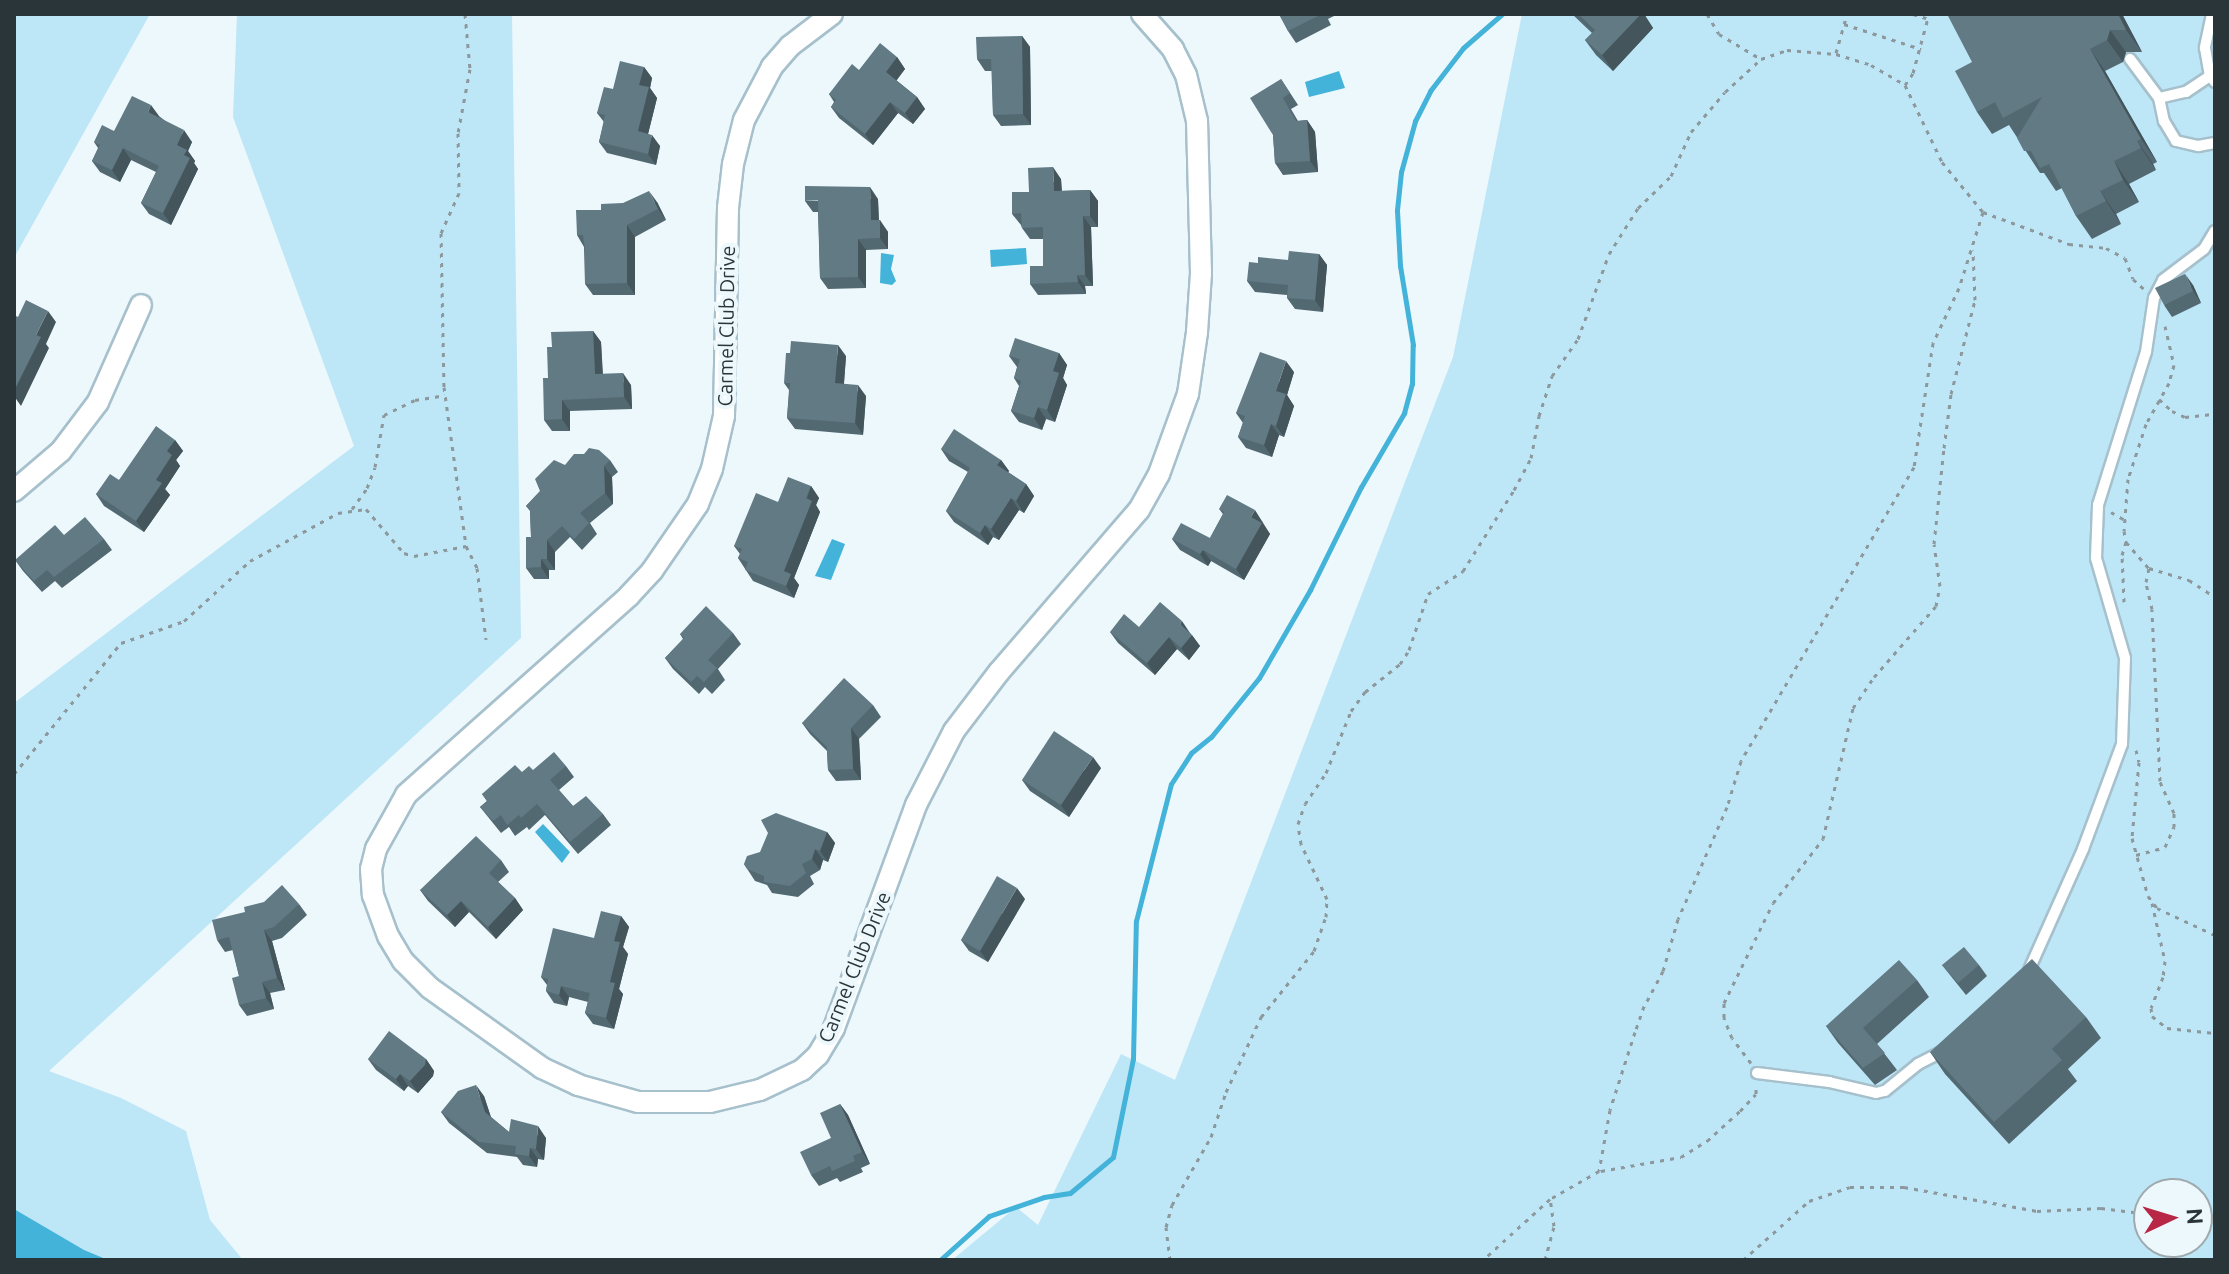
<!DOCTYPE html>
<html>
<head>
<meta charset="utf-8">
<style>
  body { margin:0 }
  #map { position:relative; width:2229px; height:1274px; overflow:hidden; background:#edf8fc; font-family:Ubuntu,sans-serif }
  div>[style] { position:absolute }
  .green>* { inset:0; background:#bde6f7 }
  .water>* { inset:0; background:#44b3d9 }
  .stream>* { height:5px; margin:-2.5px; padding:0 2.5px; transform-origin:2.5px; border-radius:2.5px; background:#44b3d9 }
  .path>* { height:3px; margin-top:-1.5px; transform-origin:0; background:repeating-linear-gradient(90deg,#8d989c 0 4px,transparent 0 10px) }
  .roads { filter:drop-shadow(2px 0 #a6c0cc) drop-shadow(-2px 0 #a6c0cc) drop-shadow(0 2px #a6c0cc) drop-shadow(0 -2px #a6c0cc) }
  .service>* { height:10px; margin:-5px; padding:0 5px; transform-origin:5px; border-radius:5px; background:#fff }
  .minor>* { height:20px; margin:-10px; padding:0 10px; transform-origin:10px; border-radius:10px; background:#fff }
  .wall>* { inset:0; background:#536972 }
  .shaded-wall>* { inset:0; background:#44555c }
  .building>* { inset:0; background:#617a84 }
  span { translate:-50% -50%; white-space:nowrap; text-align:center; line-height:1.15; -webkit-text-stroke:8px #edf8fc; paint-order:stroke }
  .street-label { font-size:20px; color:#2a3539 }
  .frame { position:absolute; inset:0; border:16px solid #2a3539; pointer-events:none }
  .north { position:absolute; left:2133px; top:1178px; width:80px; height:80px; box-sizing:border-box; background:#edf8fc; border:2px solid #9faaae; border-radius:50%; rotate:86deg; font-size:22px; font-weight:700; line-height:32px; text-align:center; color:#2a3539 }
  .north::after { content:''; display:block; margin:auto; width:28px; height:36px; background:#b92746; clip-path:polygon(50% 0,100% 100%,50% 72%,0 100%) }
</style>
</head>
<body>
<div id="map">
  <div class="green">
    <div style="clip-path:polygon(14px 14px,150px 14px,14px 258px)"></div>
    <div style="clip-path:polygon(237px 14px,512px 14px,521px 638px,49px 1071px,121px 1098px,186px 1131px,210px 1220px,243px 1260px,14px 1260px,14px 703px,354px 446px,233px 117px)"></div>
    <div style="clip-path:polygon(evenodd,1522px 14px,2215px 14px,2215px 1260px,952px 1260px,1016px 1207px,1038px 1225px,1121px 1054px,1175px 1080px,1453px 357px,1522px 14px,2149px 1194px,2197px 1194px,2197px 1242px,2149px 1242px,2149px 1194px)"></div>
  </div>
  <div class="water">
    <div style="clip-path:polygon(1339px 71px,1345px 88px,1309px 97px,1305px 82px)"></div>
    <div style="clip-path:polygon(1026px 248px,1027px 264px,991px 267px,990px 250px)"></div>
    <div style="clip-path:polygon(881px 253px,894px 255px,891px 269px,896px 281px,892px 285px,880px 283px)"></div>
    <div style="clip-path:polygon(832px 539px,845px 544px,831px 580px,815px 576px)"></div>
    <div style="clip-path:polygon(543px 824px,570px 852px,562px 863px,535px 832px)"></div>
    <div style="clip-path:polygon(14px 1209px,84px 1250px,108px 1260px,14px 1260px)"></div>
  </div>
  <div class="stream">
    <div style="left:940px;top:1260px;width:66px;rotate:-41.9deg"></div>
    <div style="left:989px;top:1216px;width:58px;rotate:-19.1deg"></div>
    <div style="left:1044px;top:1197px;width:26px;rotate:-9deg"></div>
    <div style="left:1070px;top:1193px;width:56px;rotate:-39.9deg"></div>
    <div style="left:1113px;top:1157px;width:100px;rotate:-78.5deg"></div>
    <div style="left:1133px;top:1059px;width:138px;rotate:-88.8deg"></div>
    <div style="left:1136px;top:921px;width:141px;rotate:-75.7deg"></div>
    <div style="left:1171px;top:784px;width:37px;rotate:-57deg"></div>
    <div style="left:1191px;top:753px;width:26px;rotate:-39deg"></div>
    <div style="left:1211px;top:737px;width:76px;rotate:-50.9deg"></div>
    <div style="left:1259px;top:678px;width:102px;rotate:-59.9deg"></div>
    <div style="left:1310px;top:590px;width:115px;rotate:-63.7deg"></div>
    <div style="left:1361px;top:487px;width:86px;rotate:-59.8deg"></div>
    <div style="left:1404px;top:413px;width:30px;rotate:-75deg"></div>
    <div style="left:1412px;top:384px;width:39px;rotate:-89deg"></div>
    <div style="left:1413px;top:345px;width:80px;rotate:-99.3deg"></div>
    <div style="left:1400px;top:266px;width:56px;rotate:-93.1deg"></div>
    <div style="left:1397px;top:210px;width:38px;rotate:-84deg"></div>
    <div style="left:1401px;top:172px;width:53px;rotate:-74.6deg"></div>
    <div style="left:1415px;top:121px;width:34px;rotate:-63deg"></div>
    <div style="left:1430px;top:91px;width:54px;rotate:-52.5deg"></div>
    <div style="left:1463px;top:48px;width:52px;rotate:-41.1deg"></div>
  </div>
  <div class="path">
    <div style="left:465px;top:14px;width:55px;rotate:84.8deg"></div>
    <div style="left:470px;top:69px;width:65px;rotate:100.6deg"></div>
    <div style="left:458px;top:133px;width:60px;rotate:89deg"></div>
    <div style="left:459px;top:193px;width:44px;rotate:114.2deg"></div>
    <div style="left:441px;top:233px;width:154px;rotate:88.9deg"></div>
    <div style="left:444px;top:387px;width:161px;rotate:82.1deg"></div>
    <div style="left:466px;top:546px;width:25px;rotate:63deg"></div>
    <div style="left:477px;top:568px;width:72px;rotate:82.8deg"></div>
    <div style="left:1707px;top:14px;width:23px;rotate:59deg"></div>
    <div style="left:1719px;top:34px;width:49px;rotate:30.8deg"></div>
    <div style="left:1913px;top:14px;width:17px;rotate:17deg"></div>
    <div style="left:1844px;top:24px;width:81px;rotate:18deg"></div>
    <div style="left:1836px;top:53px;width:41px;rotate:-74.2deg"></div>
    <div style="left:1905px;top:85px;width:14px;rotate:-56deg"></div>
    <div style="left:1913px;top:73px;width:61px;rotate:-74.8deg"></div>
    <div style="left:1983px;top:212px;width:92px;rotate:20.4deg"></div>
    <div style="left:2069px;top:244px;width:37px;rotate:6deg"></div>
    <div style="left:2106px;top:248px;width:21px;rotate:28deg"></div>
    <div style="left:2125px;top:258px;width:22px;rotate:69deg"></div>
    <div style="left:2133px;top:279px;width:15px;rotate:42deg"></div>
    <div style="left:2165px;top:326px;width:40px;rotate:77deg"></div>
    <div style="left:2174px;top:365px;width:19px;rotate:106deg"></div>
    <div style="left:2169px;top:383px;width:47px;rotate:119.3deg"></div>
    <div style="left:2146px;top:424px;width:58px;rotate:108.1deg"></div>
    <div style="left:2128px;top:479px;width:52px;rotate:94.4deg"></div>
    <div style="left:2124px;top:531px;width:11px;rotate:80deg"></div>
    <div style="left:2126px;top:542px;width:35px;rotate:49deg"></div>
    <div style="left:2149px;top:568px;width:42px;rotate:16.7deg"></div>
    <div style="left:2189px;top:580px;width:31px;rotate:33deg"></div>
    <div style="left:2159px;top:399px;width:18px;rotate:43deg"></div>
    <div style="left:2172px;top:411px;width:14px;rotate:25deg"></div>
    <div style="left:2185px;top:417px;width:30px;rotate:-6deg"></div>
    <div style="left:352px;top:509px;width:26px;rotate:-54deg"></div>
    <div style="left:367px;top:488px;width:22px;rotate:-69deg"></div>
    <div style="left:375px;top:467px;width:53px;rotate:-80.2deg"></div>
    <div style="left:384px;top:415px;width:34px;rotate:-26deg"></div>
    <div style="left:415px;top:400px;width:30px;rotate:-9deg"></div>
    <div style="left:2111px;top:512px;width:16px;rotate:30deg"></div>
    <div style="left:2124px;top:602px;width:47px;rotate:-92.4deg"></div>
    <div style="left:2122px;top:555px;width:14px;rotate:-73deg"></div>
    <div style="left:2136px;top:750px;width:12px;rotate:76deg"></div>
    <div style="left:2139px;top:762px;width:76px;rotate:95.3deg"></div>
    <div style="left:2132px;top:838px;width:60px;rotate:74.6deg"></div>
    <div style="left:2148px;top:896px;width:15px;rotate:53deg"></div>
    <div style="left:2157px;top:908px;width:64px;rotate:25deg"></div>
    <div style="left:14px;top:774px;width:169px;rotate:-50.8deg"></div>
    <div style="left:121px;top:643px;width:67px;rotate:-19.2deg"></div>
    <div style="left:184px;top:621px;width:89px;rotate:-42.3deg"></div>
    <div style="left:250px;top:561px;width:100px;rotate:-28.6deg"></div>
    <div style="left:338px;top:513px;width:28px;rotate:-8deg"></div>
    <div style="left:366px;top:509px;width:58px;rotate:49.2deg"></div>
    <div style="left:404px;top:553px;width:10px;rotate:17deg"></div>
    <div style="left:414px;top:556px;width:53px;rotate:-10.9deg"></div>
    <div style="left:2136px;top:855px;width:30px;rotate:-15deg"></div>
    <div style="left:2165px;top:847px;width:22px;rotate:-66deg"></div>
    <div style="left:2174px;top:827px;width:14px;rotate:-90deg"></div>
    <div style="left:2174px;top:813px;width:35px;rotate:-114deg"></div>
    <div style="left:2160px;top:781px;width:172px;rotate:-92.7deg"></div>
    <div style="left:2152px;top:609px;width:28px;rotate:-103deg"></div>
    <div style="left:2146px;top:582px;width:14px;rotate:-78deg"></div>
    <div style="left:2152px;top:903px;width:59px;rotate:77.4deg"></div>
    <div style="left:2165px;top:961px;width:16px;rotate:97deg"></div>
    <div style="left:2163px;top:977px;width:33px;rotate:111deg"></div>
    <div style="left:2151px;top:1008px;width:8px;rotate:83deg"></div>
    <div style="left:2152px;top:1016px;width:19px;rotate:39deg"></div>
    <div style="left:2167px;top:1028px;width:48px;rotate:5.9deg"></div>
    <div style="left:1751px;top:1063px;width:31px;rotate:-127deg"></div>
    <div style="left:1732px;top:1038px;width:22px;rotate:-112deg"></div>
    <div style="left:1724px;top:1018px;width:15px;rotate:-90deg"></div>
    <div style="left:1724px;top:1003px;width:111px;rotate:-63.9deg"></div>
    <div style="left:1773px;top:903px;width:81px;rotate:-52deg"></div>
    <div style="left:1823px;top:839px;width:134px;rotate:-77.1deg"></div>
    <div style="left:1853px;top:708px;width:37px;rotate:-56deg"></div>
    <div style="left:1874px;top:677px;width:94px;rotate:-48.9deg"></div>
    <div style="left:1936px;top:606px;width:20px;rotate:-79deg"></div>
    <div style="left:1940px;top:586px;width:42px;rotate:-98.1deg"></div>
    <div style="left:1934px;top:544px;width:97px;rotate:-84.1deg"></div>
    <div style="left:1944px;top:448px;width:54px;rotate:-82.6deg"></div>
    <div style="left:1951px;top:394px;width:97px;rotate:-75.7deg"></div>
    <div style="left:1975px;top:300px;width:50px;rotate:-92.3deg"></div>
    <div style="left:1601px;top:1171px;width:81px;rotate:-9.9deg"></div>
    <div style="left:1681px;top:1157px;width:31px;rotate:-32deg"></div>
    <div style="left:1707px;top:1141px;width:45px;rotate:-42.3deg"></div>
    <div style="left:1740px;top:1111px;width:23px;rotate:-47deg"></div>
    <div style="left:1756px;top:1094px;width:9px;rotate:-90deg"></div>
    <div style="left:2197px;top:1221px;width:18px;rotate:9deg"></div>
    <div style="left:1170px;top:1260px;width:33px;rotate:-97deg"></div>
    <div style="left:1166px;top:1227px;width:23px;rotate:-75deg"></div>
    <div style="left:1172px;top:1205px;width:78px;rotate:-60.2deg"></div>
    <div style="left:1211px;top:1137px;width:47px;rotate:-71.6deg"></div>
    <div style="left:1226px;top:1092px;width:83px;rotate:-65deg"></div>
    <div style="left:1261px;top:1017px;width:85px;rotate:-51.2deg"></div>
    <div style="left:1314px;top:951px;width:36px;rotate:-71deg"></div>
    <div style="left:1326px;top:917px;width:18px;rotate:-87deg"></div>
    <div style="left:1327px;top:899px;width:61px;rotate:-115.3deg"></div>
    <div style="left:1301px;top:844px;width:20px;rotate:-99deg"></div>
    <div style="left:1298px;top:824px;width:21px;rotate:-71deg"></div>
    <div style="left:1305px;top:804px;width:37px;rotate:-56deg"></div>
    <div style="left:1326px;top:773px;width:67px;rotate:-68deg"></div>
    <div style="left:1351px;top:711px;width:24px;rotate:-54deg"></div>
    <div style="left:1365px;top:692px;width:45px;rotate:-38.7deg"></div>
    <div style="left:1400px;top:664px;width:17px;rotate:-57deg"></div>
    <div style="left:1409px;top:650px;width:59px;rotate:-71.3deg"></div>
    <div style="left:1428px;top:594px;width:42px;rotate:-33.3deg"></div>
    <div style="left:1463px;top:571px;width:96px;rotate:-57.8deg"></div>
    <div style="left:1514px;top:490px;width:36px;rotate:-62deg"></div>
    <div style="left:1531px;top:458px;width:43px;rotate:-79.2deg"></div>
    <div style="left:1539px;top:416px;width:42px;rotate:-72deg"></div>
    <div style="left:1552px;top:376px;width:45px;rotate:-54.9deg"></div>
    <div style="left:1578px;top:339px;width:90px;rotate:-70deg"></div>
    <div style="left:1609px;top:254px;width:54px;rotate:-57.8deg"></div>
    <div style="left:1638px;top:208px;width:46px;rotate:-44.1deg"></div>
    <div style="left:1671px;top:176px;width:48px;rotate:-65.6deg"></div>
    <div style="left:1691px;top:132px;width:52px;rotate:-49.6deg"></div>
    <div style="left:1725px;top:92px;width:49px;rotate:-42.5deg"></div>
    <div style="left:1761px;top:59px;width:28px;rotate:-19deg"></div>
    <div style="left:1787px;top:50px;width:49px;rotate:4.7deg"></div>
    <div style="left:1836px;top:54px;width:37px;rotate:17deg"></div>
    <div style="left:1871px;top:65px;width:39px;rotate:30deg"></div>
    <div style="left:1905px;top:85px;width:85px;rotate:64.3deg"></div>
    <div style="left:1942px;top:162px;width:65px;rotate:50.6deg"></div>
    <div style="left:1983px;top:212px;width:80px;rotate:107.5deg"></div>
    <div style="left:1959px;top:288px;width:61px;rotate:115.3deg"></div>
    <div style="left:1933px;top:343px;width:125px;rotate:98.7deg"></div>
    <div style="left:1914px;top:467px;width:341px;rotate:120.5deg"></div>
    <div style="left:1741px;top:761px;width:48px;rotate:106.9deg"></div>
    <div style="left:1727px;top:807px;width:122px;rotate:113.6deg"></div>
    <div style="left:1678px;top:919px;width:54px;rotate:106.1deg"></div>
    <div style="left:1663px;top:971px;width:40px;rotate:118deg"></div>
    <div style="left:1644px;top:1006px;width:28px;rotate:109deg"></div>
    <div style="left:1635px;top:1032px;width:82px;rotate:107.8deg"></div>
    <div style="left:1610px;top:1110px;width:62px;rotate:100.2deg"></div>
    <div style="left:1599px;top:1171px;width:56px;rotate:150.3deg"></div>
    <div style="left:1550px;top:1199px;width:91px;rotate:137.7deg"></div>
    <div style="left:1545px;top:1260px;width:35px;rotate:-75deg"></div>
    <div style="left:1554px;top:1226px;width:27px;rotate:-98deg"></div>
    <div style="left:1743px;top:1260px;width:89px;rotate:-41.8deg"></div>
    <div style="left:1809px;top:1201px;width:43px;rotate:-18.9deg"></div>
    <div style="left:1850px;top:1187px;width:54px"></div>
    <div style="left:1904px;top:1187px;width:135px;rotate:10.2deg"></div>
    <div style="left:2037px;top:1211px;width:64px;rotate:-2.7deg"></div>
    <div style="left:2101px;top:1208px;width:48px;rotate:7.1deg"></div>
  </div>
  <div class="roads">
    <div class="service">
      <div style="left:2212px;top:14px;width:35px;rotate:102deg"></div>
      <div style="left:2205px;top:48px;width:28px;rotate:80deg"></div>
      <div style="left:2210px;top:76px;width:8px;rotate:50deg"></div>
      <div style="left:2130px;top:59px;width:49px;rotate:53.4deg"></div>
      <div style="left:2159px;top:98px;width:28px;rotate:-13deg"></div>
      <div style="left:2186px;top:92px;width:29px;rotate:-34deg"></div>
      <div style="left:2159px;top:98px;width:24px;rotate:78deg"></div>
      <div style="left:2164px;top:121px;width:23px;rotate:59deg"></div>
      <div style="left:2176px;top:141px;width:23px;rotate:13deg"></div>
      <div style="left:2198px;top:146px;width:17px;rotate:-10deg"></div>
      <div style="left:2029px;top:970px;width:133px;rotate:-65.9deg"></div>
      <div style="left:2083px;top:849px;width:112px;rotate:-69.6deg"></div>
      <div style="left:2122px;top:744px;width:86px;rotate:-88deg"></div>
      <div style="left:2125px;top:658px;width:104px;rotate:-106.2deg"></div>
      <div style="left:2096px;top:558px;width:53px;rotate:-87.8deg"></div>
      <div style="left:2098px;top:505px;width:160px;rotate:-72.6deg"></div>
      <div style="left:2146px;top:352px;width:55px;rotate:-81.6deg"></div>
      <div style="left:2154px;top:298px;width:20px;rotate:-63deg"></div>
      <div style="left:2163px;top:280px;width:51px;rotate:-37.1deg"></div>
      <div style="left:2204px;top:249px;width:21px;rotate:-59deg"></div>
      <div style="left:1757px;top:1073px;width:73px;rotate:7.1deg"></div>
      <div style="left:1829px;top:1082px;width:48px;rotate:13.2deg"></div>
      <div style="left:1876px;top:1093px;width:9px;rotate:-13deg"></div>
      <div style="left:1885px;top:1091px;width:43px;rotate:-39.3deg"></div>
      <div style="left:1918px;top:1064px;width:28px;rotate:-27deg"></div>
    </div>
    <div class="minor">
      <div style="left:832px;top:14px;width:53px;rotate:142.7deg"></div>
      <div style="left:790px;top:46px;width:28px;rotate:131deg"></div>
      <div style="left:772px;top:67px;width:60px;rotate:117.8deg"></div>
      <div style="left:744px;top:120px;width:45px;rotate:104deg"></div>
      <div style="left:733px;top:164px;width:44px;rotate:96.5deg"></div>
      <div style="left:728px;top:208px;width:208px;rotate:91.1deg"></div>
      <div style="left:724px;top:416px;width:54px;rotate:102.8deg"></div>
      <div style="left:712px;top:469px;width:38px;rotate:112deg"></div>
      <div style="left:698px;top:504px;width:81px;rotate:124.5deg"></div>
      <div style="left:652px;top:571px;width:34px;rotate:133deg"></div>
      <div style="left:629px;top:596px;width:299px;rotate:138.3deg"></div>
      <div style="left:406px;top:795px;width:62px;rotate:119.1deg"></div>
      <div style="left:376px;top:849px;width:21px;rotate:104deg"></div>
      <div style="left:371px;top:869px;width:26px;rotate:86deg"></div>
      <div style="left:373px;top:895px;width:44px;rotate:69.9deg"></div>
      <div style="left:388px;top:936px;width:29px;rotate:59deg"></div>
      <div style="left:403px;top:961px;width:38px;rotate:45deg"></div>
      <div style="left:430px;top:988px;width:138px;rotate:35.5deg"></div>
      <div style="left:542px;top:1068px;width:40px;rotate:25deg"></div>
      <div style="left:578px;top:1085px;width:62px;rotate:15.8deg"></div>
      <div style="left:638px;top:1102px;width:72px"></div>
      <div style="left:710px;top:1102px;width:51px;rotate:-13.5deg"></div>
      <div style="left:760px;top:1090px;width:47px;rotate:-25.5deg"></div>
      <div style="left:802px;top:1070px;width:22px;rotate:-43deg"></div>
      <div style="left:818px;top:1055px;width:31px;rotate:-59deg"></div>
      <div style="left:834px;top:1028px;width:238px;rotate:-69.8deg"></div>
      <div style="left:916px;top:805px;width:83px;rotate:-62.8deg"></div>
      <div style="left:954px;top:731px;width:74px;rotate:-52.7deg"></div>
      <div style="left:999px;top:672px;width:214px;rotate:-49.2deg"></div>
      <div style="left:1139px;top:510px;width:41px;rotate:-60.9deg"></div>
      <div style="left:1159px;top:474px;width:85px;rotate:-70.1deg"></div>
      <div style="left:1188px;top:394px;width:63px;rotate:-81.7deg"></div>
      <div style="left:1197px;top:332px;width:59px;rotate:-86.1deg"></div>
      <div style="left:1201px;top:273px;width:152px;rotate:-91.5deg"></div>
      <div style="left:1197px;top:121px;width:47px;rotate:-103.4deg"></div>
      <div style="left:1186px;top:75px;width:29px;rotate:-117deg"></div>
      <div style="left:1173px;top:49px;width:47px;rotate:-131.5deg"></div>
      <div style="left:14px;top:491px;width:62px;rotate:-40.4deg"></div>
      <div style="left:61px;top:451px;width:61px;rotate:-52.9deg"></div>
      <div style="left:98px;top:402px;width:106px;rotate:-66.1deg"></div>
    </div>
  </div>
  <div class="wall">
    <div style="clip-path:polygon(1279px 14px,1338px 14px,1328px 19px,1331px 25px,1296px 43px,1288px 31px)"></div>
    <div style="clip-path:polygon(1572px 14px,1644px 14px,1653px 28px,1613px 71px,1596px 55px,1585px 40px,1592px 33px)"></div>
    <div style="clip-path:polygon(2122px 14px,2142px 52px,2126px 52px,2123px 62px,2105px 71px,2157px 162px,2153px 164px,2156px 170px,2129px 184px,2139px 202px,2116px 214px,2121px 224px,2092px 239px,2076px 216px,2062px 188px,2056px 191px,2044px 173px,2040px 173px,2009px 125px,1992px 134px,1977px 112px,1972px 62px)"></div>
    <div style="clip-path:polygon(1022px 36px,1030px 47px,1031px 125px,1001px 126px,993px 115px,992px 71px,985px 71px,977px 59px)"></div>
    <div style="clip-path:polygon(897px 57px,905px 69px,896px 80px,917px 97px,925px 109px,913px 124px,898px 113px,873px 145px,839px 118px,831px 107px,834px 102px,829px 94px,859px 70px)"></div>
    <div style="clip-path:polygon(644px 67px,652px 78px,650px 88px,657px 98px,648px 134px,660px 146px,656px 165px,607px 153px,599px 142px,604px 122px,597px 113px,613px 89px)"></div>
    <div style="clip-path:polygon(1281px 79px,1298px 105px,1291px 109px,1298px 121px,1307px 120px,1315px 132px,1318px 172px,1283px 175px,1275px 163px,1273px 135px)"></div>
    <div style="clip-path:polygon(159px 116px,192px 142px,188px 151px,195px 161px,194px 163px,198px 169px,171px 225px,149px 214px,141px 203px,156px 172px,131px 160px,120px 182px,100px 172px,92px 161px,98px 148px,94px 142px,114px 131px)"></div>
    <div style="clip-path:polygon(1061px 179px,1062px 191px,1090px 190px,1098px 201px,1098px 227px,1091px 227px,1093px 286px,1085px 286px,1086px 294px,1038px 295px,1030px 284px,1043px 266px,1043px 239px,1030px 239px,1022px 228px,1021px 225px,1012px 214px,1029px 192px)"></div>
    <div style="clip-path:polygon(878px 199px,879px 220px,888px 232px,888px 249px,866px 250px,866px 288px,828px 289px,820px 278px,818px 212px,813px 212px,805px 201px)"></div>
    <div style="clip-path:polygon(657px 202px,666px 220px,635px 237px,635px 295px,593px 295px,585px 284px,584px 247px,577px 235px,601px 210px)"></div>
    <div style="clip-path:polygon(1319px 254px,1327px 265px,1323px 312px,1295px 309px,1287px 298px,1287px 295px,1255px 292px,1247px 281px,1258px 263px,1288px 260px)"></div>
    <div style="clip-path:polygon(2193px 285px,2201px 303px,2172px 317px,2164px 305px)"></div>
    <div style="clip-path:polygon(593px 331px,601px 342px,603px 374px,631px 385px,632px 409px,570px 411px,570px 431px,552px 431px,544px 420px,552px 347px)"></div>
    <div style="clip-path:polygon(1059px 353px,1067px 365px,1063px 378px,1067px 385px,1055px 422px,1046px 419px,1042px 430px,1019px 422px,1011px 411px,1019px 386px,1014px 378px,1017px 367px,1009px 356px)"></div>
    <div style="clip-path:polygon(846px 356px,844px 384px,866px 396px,863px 435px,795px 429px,787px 418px,789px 390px,784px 383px)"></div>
    <div style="clip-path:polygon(1294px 372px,1287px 395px,1294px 406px,1284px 437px,1279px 435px,1272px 457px,1246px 448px,1238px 437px,1243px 423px,1236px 413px)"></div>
    <div style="clip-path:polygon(175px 440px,183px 451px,176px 460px,180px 466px,165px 489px,170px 495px,144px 532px,104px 506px,96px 494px,119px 480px)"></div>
    <div style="clip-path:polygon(941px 449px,1001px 460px,1009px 471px,1008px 472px,1026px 484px,1034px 496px,1024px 513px,1019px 510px,999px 540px,993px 537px,988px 545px,954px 522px,946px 511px,968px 472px,949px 461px)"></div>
    <div style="clip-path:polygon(610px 460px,618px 472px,612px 477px,613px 504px,590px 523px,597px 534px,582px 550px,570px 537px,555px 552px,555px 570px,549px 570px,549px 579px,534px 579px,526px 568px,531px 537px,530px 511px,526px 506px,565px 465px)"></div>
    <div style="clip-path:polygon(811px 486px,819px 498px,816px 505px,820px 512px,794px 578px,799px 585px,794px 598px,753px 581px,738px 558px,740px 554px,734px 546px,778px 502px)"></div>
    <div style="clip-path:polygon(1219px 509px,1263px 522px,1262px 523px,1270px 534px,1244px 580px,1211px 561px,1208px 566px,1180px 550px,1172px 539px,1210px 538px,1223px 514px)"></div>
    <div style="clip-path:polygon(64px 535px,104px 539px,112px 550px,62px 588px,55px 581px,42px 592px,23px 571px,15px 560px)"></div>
    <div style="clip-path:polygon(1139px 627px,1190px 633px,1200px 646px,1189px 660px,1177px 649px,1155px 675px,1118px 643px,1110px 632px)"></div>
    <div style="clip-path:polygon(733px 633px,741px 644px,718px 669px,725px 680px,712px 694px,705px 687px,699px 694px,673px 669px,665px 658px,683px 639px,680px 634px)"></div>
    <div style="clip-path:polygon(873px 705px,881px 717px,859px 739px,861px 780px,836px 781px,828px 770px,827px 751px,810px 734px,802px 723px)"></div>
    <div style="clip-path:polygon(566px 766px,574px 777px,559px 790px,573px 806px,603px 814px,611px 825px,578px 854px,545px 815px,529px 830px,527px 827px,515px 836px,509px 827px,501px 833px,480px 807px,487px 801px,482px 794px,522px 772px)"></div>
    <div style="clip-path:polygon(1101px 768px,1069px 817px,1030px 791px,1022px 780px)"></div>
    <div style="clip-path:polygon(827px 832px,835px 843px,828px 862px,823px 860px,820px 870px,810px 876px,814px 884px,798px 897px,772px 893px,767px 885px,755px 881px,744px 864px)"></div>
    <div style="clip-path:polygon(501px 860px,509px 872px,498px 882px,515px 898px,523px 910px,496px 939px,469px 912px,455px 927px,428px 901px,420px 890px)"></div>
    <div style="clip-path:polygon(1025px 899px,988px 962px,969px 951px,961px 940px)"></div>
    <div style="clip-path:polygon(299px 904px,307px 915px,282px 938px,272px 941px,285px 990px,270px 993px,274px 1009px,247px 1016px,239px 1005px,239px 976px,233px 950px,225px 952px,217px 940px)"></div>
    <div style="clip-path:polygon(621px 916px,629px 927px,623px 947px,628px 954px,619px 989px,623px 994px,614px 1029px,593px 1024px,585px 1013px,588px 1002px,569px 997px,567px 1006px,554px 1003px,546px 991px,547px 985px,541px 977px,594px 938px)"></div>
    <div style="clip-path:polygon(1942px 965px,1979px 965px,1987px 976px,1966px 995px)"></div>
    <div style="clip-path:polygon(1917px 980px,1929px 997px,1877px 1044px,1897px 1070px,1875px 1085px,1838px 1043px,1826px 1026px)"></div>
    <div style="clip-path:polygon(2086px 1017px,2101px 1038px,2068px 1069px,2077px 1081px,2009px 1144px,1945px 1074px,1930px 1052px)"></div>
    <div style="clip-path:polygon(368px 1059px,426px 1059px,434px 1071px,433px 1076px,418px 1093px,408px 1086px,404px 1091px,376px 1070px)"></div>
    <div style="clip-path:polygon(484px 1096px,491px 1117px,509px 1132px,546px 1138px,544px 1160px,538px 1159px,537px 1167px,523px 1165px,517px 1157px,487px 1153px,449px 1123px,441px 1112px)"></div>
    <div style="clip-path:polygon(840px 1104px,848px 1115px,870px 1164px,861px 1168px,863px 1172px,840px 1182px,837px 1178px,819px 1186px,811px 1175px,831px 1138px)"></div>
  </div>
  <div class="shaded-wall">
    <div style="clip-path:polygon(1641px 14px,1644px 14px,1653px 28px,1613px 71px,1602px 55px)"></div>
    <div style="clip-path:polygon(2118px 14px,2122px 14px,2142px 52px,2126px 30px)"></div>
    <div style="clip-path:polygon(2110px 30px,2126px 52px,2123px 62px,2107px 40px)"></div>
    <div style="clip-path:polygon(1022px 36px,1030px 47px,1031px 125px,1023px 114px)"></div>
    <div style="clip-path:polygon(2090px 49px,2105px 71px,2157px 162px,2141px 139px)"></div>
    <div style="clip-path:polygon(897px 57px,905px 69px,894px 84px,886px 72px)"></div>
    <div style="clip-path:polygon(644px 67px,652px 78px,650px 88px,657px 98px,646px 142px,638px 131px,639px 85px)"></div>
    <div style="clip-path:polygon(917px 97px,925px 109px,913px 124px,905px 113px)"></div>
    <div style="clip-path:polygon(890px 102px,898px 113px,873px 145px,865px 134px)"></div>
    <div style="clip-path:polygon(151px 105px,159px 116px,156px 123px,148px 112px)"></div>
    <div style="clip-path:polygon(1307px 120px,1315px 132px,1318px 172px,1310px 161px)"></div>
    <div style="clip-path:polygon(184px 130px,192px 142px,188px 151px,195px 161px,194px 163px,198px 169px,171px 225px,163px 213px,177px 145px)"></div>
    <div style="clip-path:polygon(652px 135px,660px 146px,656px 165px,648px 154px)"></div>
    <div style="clip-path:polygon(2137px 141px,2153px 164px,2156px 170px,2141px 148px)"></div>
    <div style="clip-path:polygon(123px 148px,131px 160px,120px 182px,112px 170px)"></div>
    <div style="clip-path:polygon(2114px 161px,2129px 184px,2139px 202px,2123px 180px)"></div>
    <div style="clip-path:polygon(1053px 167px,1061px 179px,1062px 202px,1054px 191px)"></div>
    <div style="clip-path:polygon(870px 187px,878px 199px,879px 232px,871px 220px)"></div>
    <div style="clip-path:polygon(1090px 190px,1098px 201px,1098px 227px,1090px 216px)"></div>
    <div style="clip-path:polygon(649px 191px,657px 202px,666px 220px,658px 209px)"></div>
    <div style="clip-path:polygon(2100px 191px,2116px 214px,2121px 224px,2106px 201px)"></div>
    <div style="clip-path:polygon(1083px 216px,1091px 227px,1093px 286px,1085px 275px)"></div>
    <div style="clip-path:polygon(880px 220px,888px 232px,888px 249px,880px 238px)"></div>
    <div style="clip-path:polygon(627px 225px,635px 237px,635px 295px,627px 283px)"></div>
    <div style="clip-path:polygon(858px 239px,866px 250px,866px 288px,858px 277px)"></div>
    <div style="clip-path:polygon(1319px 254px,1327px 265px,1323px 312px,1315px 300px)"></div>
    <div style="clip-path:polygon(2185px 274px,2193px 285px,2201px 303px,2193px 291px)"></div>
    <div style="clip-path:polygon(1077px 275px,1085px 286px,1086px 294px,1078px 282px)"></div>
    <div style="clip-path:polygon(48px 311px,56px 322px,46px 344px,49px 348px,21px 406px,14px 396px,14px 391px,36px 335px)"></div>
    <div style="clip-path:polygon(593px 331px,601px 342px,603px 386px,595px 374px)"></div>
    <div style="clip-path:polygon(838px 345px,846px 356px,843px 394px,835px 383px)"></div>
    <div style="clip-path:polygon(1059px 353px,1067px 365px,1063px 378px,1067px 385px,1055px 422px,1047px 410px,1053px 371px)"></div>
    <div style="clip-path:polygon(1286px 361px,1294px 372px,1287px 395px,1294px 406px,1284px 437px,1276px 426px,1276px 391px)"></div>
    <div style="clip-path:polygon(623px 373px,631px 385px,632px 409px,624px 397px)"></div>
    <div style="clip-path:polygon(858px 385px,866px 396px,863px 435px,855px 423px)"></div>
    <div style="clip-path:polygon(562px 400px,570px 411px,570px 431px,562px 419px)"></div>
    <div style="clip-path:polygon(1038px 407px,1046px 419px,1042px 430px,1034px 418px)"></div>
    <div style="clip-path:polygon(1271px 424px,1279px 435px,1272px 457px,1264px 445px)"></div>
    <div style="clip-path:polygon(175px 440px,183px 451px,176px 460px,180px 466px,165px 489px,170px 495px,144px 532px,136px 521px,156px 480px,167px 451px)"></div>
    <div style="clip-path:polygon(1001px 460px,1009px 471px,1005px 477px,997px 465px)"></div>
    <div style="clip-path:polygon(604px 466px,612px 477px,613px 504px,605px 493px)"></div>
    <div style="clip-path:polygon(1026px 484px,1034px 496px,1024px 513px,1016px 501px)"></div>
    <div style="clip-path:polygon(811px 486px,819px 498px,816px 505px,820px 512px,794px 578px,799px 585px,794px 598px,786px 586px,784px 571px)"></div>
    <div style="clip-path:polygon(1011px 498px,1019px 510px,999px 540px,991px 529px)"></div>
    <div style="clip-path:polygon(1255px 510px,1270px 534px,1244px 580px,1236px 569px,1251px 517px)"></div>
    <div style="clip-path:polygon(985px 525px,993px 537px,988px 545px,980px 533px)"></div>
    <div style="clip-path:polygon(547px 540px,555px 552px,555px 570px,547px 559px)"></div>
    <div style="clip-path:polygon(1203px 550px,1211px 561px,1208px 566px,1200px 554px)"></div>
    <div style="clip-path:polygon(541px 559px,549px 570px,549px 579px,541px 567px)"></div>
    <div style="clip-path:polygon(1182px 621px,1190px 633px,1188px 636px,1180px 624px)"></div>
    <div style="clip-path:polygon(1192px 635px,1200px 646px,1189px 660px,1181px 648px)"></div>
    <div style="clip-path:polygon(1169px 637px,1177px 649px,1155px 675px,1147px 663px)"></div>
    <div style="clip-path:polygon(851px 728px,859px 739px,861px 780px,853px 769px)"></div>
    <div style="clip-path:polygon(1093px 757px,1101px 768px,1069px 817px,1061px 805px)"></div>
    <div style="clip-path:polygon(827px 832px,835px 843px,828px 862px,820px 851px)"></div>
    <div style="clip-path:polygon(815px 849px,823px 860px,820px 870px,812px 859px)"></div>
    <div style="clip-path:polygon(1017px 888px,1025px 899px,988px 962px,980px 951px)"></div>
    <div style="clip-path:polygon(515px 898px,523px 910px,496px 939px,488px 927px)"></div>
    <div style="clip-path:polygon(461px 901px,469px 912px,455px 927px,447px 915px)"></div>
    <div style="clip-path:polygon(621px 916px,629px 927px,623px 947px,628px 954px,619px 989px,623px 994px,614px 1029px,606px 1018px,614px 941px)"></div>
    <div style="clip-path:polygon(264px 930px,272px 941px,285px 990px,277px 978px)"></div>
    <div style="clip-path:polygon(262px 982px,270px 993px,274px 1009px,266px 998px)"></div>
    <div style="clip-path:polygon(561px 986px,569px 997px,567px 1006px,559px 995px)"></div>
    <div style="clip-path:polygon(426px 1059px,434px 1071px,433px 1076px,418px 1093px,410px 1081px)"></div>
    <div style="clip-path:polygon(400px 1074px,408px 1086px,404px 1091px,396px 1079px)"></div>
    <div style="clip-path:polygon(476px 1085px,484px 1096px,493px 1124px,485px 1112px)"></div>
    <div style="clip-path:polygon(840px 1104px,848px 1115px,870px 1164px,862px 1152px)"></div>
    <div style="clip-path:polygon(538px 1126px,546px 1138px,544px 1160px,536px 1149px)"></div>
    <div style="clip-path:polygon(530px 1148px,538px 1159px,537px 1167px,529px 1156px)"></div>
  </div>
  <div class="building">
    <div style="clip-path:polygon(1279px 14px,1322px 14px,1288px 31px)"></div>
    <div style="clip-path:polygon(1578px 14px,1641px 14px,1602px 55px,1585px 40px,1595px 30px)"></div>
    <div style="clip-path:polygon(1947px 14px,2118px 14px,2126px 30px,2110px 30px,2107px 40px,2090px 49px,2141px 139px,2137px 141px,2141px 148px,2114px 161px,2123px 180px,2100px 191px,2106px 201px,2076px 216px,2049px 164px,2040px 168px,2031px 151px,2024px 151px,2017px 138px,2042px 97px,2003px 118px,1995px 102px,1977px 112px,1955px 71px,1972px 62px)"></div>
    <div style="clip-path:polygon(1022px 36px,1023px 114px,993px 115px,991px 59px,977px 59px,976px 37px)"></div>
    <div style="clip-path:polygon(880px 43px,897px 57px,886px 72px,917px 97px,905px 113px,890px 102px,865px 134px,831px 107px,836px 100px,829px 94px,852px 64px,859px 70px)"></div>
    <div style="clip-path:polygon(620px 61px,644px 67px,639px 85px,649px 87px,638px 131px,652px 135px,648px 154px,599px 142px,605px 115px,597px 113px,604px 87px,613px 89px)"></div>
    <div style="clip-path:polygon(1281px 79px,1290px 93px,1283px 98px,1296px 121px,1307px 120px,1310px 161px,1275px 163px,1273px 135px,1250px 98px)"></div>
    <div style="clip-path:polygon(132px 96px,151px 105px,148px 112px,184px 130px,177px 145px,187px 150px,184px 155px,190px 158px,163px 213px,141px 203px,159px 166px,123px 148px,112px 170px,92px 161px,100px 145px,94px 142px,102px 125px,114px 131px)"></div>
    <div style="clip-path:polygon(1053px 167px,1054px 191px,1090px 190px,1090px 216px,1083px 216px,1085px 275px,1077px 275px,1078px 282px,1030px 284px,1030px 266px,1043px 266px,1043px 227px,1022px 228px,1021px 213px,1012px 214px,1012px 192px,1029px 192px,1028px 168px)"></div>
    <div style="clip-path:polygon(805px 186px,870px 187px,871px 220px,880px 220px,880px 238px,858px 239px,858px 277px,820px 278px,818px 200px,805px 201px)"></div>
    <div style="clip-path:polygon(649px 191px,658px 209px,627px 225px,627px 283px,585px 284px,585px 250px,583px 235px,577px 235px,576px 210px,601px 210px,601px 204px,623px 203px)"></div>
    <div style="clip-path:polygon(1289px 251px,1319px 254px,1315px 300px,1287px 298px,1288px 285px,1247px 281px,1249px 262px,1258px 263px,1258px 257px,1288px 260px)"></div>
    <div style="clip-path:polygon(2185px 274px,2193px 291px,2164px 305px,2155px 288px)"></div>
    <div style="clip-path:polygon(26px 300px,48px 311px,36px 335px,41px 337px,14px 391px,14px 315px,18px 317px)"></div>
    <div style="clip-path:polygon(593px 331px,595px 374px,623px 373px,624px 397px,562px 400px,562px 419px,544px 420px,543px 378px,548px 378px,547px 347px,552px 347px,551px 332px)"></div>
    <div style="clip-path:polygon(1015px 338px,1059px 353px,1053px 371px,1059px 373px,1047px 410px,1038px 407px,1034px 418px,1011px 411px,1021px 381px,1014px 378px,1020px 359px,1009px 356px)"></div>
    <div style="clip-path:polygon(791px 341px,838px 345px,835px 383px,858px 385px,855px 423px,787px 418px,790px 383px,784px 383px,786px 353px,790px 353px)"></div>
    <div style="clip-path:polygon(1260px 352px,1286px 361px,1276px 391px,1286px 394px,1276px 426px,1271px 424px,1264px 445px,1238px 437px,1245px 416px,1236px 413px)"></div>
    <div style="clip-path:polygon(156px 426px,175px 440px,167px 451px,172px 455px,156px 480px,162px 483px,136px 521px,96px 494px,110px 474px,119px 480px)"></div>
    <div style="clip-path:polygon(954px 429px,1001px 460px,997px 465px,1026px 484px,1016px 501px,1011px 498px,991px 529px,985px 525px,980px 533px,946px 511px,970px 468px,941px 449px)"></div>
    <div style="clip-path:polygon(589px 448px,599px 450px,610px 460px,604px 466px,605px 493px,580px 513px,589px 523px,574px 539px,562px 526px,547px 540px,547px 559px,541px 559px,541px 567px,526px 568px,526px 537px,531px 537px,530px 510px,526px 506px,540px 491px,535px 479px,554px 460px,565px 465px,574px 454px,584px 454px)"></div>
    <div style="clip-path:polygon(788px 477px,811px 486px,806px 498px,812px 501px,784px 571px,791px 574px,786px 586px,745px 570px,748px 562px,738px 558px,742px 549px,734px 546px,756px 493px,778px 502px)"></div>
    <div style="clip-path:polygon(1227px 495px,1255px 510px,1251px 517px,1262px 523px,1236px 569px,1203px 550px,1200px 554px,1172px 539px,1181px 523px,1210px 538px,1224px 512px,1219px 509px)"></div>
    <div style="clip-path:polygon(85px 517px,104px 539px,54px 577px,47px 570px,34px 581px,15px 560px,55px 525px,64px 535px)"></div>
    <div style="clip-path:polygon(1160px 602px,1182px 621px,1180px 624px,1192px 635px,1181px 648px,1169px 637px,1147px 663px,1110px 632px,1124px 614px,1139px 627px)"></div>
    <div style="clip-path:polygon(706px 606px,733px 633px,708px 660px,717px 668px,704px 682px,697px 676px,691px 682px,665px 658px,684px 638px,680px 634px)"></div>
    <div style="clip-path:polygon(844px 678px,873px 705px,851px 728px,853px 769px,828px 770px,827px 747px,802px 723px)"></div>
    <div style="clip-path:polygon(1054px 731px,1093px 757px,1061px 805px,1022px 780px)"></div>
    <div style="clip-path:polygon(554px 752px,566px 766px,550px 780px,573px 806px,586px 796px,603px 814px,570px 842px,537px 804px,521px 818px,519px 815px,507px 825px,501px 815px,493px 821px,480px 807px,487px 801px,482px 794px,515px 765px,522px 772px,529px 766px,533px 770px)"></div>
    <div style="clip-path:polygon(776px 813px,827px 832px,820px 851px,815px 849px,812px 859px,802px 864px,806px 873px,790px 886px,764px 882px,764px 876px,747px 869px,744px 864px,747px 856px,760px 852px,768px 833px,761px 820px)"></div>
    <div style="clip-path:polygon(476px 836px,501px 860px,489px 873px,515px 898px,488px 927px,461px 901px,447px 915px,420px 890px)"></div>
    <div style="clip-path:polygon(997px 876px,1017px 888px,980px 951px,961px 940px)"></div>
    <div style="clip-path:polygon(282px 885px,299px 904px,274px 927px,264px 930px,277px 978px,262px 982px,266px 998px,239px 1005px,232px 978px,239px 976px,229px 937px,217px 940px,212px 920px,245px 912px,244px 907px,264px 902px)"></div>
    <div style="clip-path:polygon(601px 911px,621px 916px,614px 941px,620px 942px,610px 982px,615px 983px,606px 1018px,585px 1013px,590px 993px,561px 986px,559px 995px,546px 991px,548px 979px,541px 977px,553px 928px,594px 938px)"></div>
    <div style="clip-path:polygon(1964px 947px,1979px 965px,1958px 983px,1942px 965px)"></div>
    <div style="clip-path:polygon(2032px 959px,2086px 1017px,2052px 1049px,2062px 1060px,1994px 1122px,1930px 1052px)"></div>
    <div style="clip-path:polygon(1899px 960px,1917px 980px,1863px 1028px,1885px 1053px,1863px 1068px,1826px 1026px)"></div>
    <div style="clip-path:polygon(389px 1031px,426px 1059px,425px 1065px,410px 1081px,400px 1074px,396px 1079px,368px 1059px)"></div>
    <div style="clip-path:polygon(476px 1085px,485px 1112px,509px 1132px,511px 1119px,538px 1126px,536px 1149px,530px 1148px,529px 1156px,515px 1154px,516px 1146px,479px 1142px,441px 1112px,458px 1091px)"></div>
    <div style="clip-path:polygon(840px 1104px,862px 1152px,853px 1156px,855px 1161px,832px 1171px,830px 1166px,811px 1175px,800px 1152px,831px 1138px,820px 1113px)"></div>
  </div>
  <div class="street-label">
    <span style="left:726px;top:326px;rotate:-89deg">Carmel Club Drive</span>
    <span style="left:854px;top:967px;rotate:-68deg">Carmel Club Drive</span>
  </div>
  <div class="frame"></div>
  <div class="north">N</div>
</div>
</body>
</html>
